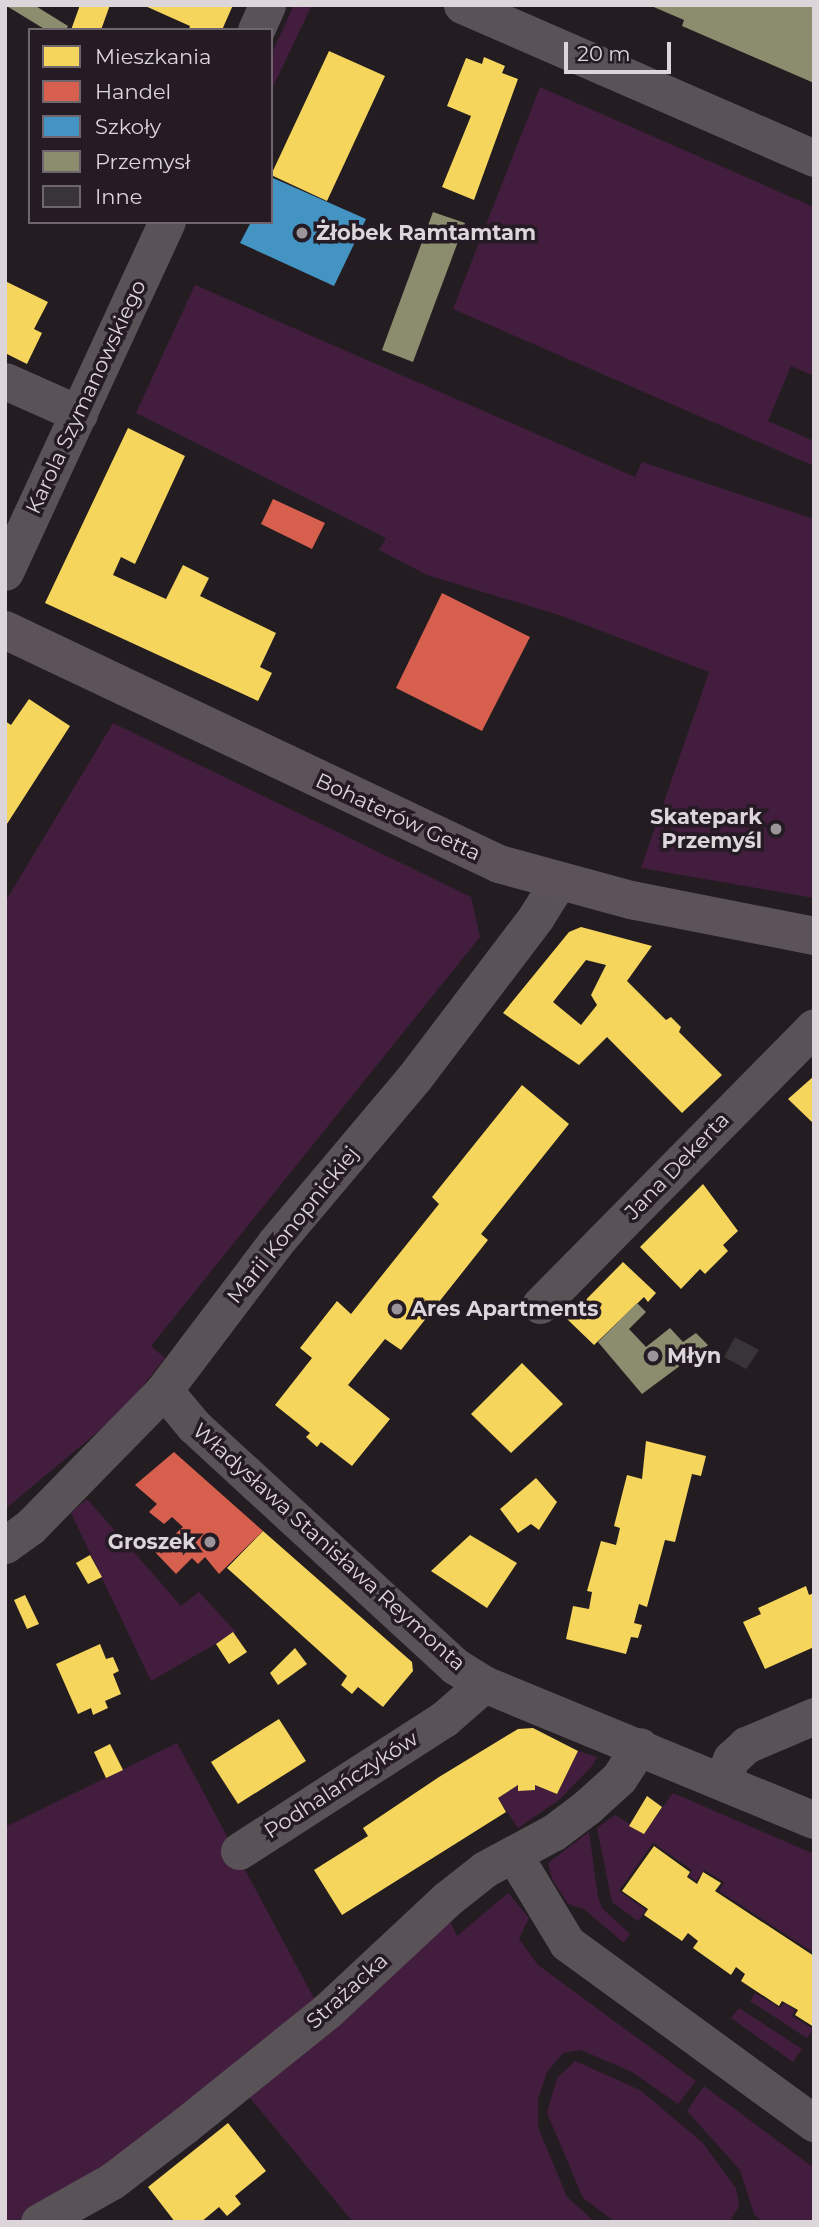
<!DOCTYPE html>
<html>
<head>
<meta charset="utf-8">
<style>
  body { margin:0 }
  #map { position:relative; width:819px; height:2227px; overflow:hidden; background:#231d22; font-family:Montserrat,sans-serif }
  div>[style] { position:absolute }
  .green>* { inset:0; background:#421d3e }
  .homes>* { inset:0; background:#f6d55c }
  .shops>* { inset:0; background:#d6604d }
  .schools>* { inset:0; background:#4393c3 }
  .industry>* { inset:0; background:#8c8c6e }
  .building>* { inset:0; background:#393438 }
  .minor>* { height:37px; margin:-18.5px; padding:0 18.5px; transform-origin:18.5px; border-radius:18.5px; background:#595358 }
  .major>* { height:38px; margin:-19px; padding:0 19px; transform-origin:19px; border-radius:19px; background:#5c535a }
  .dots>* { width:19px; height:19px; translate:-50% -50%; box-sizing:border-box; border:4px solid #251b24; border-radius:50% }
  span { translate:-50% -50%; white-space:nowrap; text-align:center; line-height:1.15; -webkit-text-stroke:7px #251b24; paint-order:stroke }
  .poi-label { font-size:21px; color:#dcd5da; font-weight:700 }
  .left { translate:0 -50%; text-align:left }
  .right { translate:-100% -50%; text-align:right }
  .street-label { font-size:21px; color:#dcd5da }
  .frame { position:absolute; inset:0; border:7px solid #dcd5da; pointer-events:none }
  .legend { position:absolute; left:28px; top:28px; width:245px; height:196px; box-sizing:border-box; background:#251b24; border:2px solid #6e656d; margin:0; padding:9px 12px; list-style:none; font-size:21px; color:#dcd5da }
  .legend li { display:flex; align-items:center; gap:14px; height:35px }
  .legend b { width:35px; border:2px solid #6e656d }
  .scale { position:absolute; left:564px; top:42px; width:107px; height:32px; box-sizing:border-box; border:4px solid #dcd5da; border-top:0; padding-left:9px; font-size:21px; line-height:24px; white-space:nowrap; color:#dcd5da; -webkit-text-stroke:5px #251b24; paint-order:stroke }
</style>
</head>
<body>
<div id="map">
  <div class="green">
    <div style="clip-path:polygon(294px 5px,312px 5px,271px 91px,271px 55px)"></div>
    <div style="clip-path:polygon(540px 87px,814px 207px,814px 376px,791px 366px,768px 421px,814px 441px,814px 466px,453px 309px)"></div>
    <div style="clip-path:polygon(195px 285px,635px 477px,642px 462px,814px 519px,814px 898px,641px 868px,709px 672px,562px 616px,427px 575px,379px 550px,386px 538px,136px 413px)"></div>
    <div style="clip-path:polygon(113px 723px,471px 897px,480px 937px,151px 1346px,165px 1358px,123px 1411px,5px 1509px,5px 902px)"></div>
    <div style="clip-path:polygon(87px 1499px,181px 1606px,199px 1592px,236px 1632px,151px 1681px,71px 1513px)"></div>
    <div style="clip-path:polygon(177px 1743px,317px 2004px,174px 2127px,26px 2218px,5px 2222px,5px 1827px)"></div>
    <div style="clip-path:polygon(578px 1751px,597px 1757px,592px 1766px,559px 1800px,518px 1828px,498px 1798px,518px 1785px,518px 1790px,535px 1790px,535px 1785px,557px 1794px)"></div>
    <div style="clip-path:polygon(673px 1793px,814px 1854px,814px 1953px,719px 1891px,724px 1882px,704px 1870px,696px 1881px,689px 1876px,692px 1870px,653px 1843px,619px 1891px,646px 1910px,638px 1921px,612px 1902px,597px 1828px,615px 1815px,644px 1833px)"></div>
    <div style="clip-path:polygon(589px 1832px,598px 1897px,602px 1908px,630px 1934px,624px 1943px,584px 1909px,568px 1904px,552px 1879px,548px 1863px)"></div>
    <div style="clip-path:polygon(508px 1893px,529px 1918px,519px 1939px,538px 1965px,696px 2081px,678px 2104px,632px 2072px,581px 2050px,563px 2053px,547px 2072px,538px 2099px,538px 2127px,567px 2197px,595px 2222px,353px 2222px,245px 2092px,447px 1914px,457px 1936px)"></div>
    <div style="clip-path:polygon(755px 1993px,780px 2008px,784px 2003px,795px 2010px,792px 2016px,813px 2029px,807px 2038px,750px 2001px)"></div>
    <div style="clip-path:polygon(739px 2008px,802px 2049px,793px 2062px,731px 2018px)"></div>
    <div style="clip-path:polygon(575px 2061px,640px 2090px,702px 2142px,736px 2188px,739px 2206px,731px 2220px,615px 2222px,583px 2198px,547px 2113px,557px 2078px)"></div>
    <div style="clip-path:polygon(704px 2086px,814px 2168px,814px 2222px,763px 2222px,754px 2214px,740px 2170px,687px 2111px)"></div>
  </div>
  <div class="homes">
    <div style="clip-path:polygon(80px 5px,110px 5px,101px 30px,71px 30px)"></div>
    <div style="clip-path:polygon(143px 5px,233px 5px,222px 30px,189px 30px,190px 26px)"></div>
    <div style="clip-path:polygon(329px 51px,385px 76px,327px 201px,271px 175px)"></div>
    <div style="clip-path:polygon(484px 57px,505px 66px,502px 73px,518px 79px,474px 200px,442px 187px,471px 116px,447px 106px,466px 58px,482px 64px)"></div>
    <div style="clip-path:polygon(5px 281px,48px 302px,34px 329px,42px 333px,27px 364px,5px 353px)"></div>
    <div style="clip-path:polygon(128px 428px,185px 456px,135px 564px,121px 557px,113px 575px,166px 599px,183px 565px,209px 578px,200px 596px,276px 633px,260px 667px,272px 673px,258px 701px,45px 603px)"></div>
    <div style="clip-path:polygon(29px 699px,70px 726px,5px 827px,5px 721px,11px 725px)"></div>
    <div style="clip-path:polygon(evenodd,581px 927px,652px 946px,627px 981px,666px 1020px,671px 1017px,681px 1027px,679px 1032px,722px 1075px,682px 1113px,607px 1037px,579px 1065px,503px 1013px,569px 932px,581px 927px,586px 960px,606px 965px,591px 995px,597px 1005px,581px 1025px,553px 1002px,586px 960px)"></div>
    <div style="clip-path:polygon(814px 1076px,814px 1124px,788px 1099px)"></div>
    <div style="clip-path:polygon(522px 1085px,569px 1124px,481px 1234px,488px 1240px,401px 1350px,385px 1339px,348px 1385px,390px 1419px,352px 1466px,321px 1442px,317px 1447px,306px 1437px,310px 1433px,275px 1405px,312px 1358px,300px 1348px,337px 1301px,351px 1314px,439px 1204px,432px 1197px)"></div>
    <div style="clip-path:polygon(703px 1184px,738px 1231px,723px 1245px,728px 1251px,705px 1274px,700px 1269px,681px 1289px,640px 1247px)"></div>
    <div style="clip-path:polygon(623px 1262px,656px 1293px,648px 1302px,644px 1297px,594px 1345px,567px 1319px)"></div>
    <div style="clip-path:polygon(522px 1363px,563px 1404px,511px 1453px,471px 1414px)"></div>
    <div style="clip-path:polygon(646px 1441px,706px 1456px,701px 1476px,692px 1474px,675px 1542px,665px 1540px,647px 1607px,639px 1604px,634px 1623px,642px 1625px,638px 1638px,631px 1637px,626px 1654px,566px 1639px,573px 1606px,589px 1609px,592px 1592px,587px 1591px,601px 1541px,616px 1545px,620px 1528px,614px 1526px,627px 1475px,642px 1479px)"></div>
    <div style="clip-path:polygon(536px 1478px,557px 1502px,539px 1530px,531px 1524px,518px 1533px,500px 1509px)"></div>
    <div style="clip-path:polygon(263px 1531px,412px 1662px,413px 1671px,383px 1707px,358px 1687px,352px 1694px,341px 1685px,347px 1676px,227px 1568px)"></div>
    <div style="clip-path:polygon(470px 1535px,517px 1563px,487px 1608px,431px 1571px)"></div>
    <div style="clip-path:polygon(90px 1555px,102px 1577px,88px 1584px,76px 1563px)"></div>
    <div style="clip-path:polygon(806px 1586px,809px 1595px,814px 1593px,814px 1647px,765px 1669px,743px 1622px,761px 1614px,758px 1608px)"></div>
    <div style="clip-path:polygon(25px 1595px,39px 1624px,27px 1629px,14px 1600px)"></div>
    <div style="clip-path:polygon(233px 1632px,247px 1652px,229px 1664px,216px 1644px)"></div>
    <div style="clip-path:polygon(100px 1644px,106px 1659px,113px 1657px,119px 1671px,113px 1674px,121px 1694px,105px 1701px,108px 1708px,93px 1715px,91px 1708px,78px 1714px,56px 1664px)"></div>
    <div style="clip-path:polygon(295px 1648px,307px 1664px,278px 1685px,270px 1673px)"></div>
    <div style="clip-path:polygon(279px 1719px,306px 1761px,238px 1804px,211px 1762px)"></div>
    <div style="clip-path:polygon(533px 1728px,578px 1751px,557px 1794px,535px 1785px,535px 1790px,518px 1791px,518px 1785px,498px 1798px,506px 1812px,342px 1915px,314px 1870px,368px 1836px,363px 1828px,439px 1777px,518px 1729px)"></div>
    <div style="clip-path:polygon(110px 1744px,123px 1770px,106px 1778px,94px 1752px)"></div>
    <div style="clip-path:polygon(647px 1796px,662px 1807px,644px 1834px,629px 1826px)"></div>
    <div style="clip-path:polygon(654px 1846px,690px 1872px,687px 1877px,697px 1884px,703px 1872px,721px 1883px,715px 1891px,814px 1956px,814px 2027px,795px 2015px,798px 2010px,782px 2001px,779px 2006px,741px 1981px,745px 1974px,736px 1967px,731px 1975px,693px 1948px,698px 1941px,688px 1933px,682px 1941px,644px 1915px,648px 1909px,622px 1891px)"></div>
    <div style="clip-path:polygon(228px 2123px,266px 2171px,235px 2196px,241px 2204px,227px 2216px,219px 2207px,201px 2222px,175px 2222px,148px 2187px)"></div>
  </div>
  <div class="shops">
    <div style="clip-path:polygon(273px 499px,325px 523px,312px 549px,261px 524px)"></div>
    <div style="clip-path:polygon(442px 593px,530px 637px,482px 731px,396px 688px)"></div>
    <div style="clip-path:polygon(174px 1452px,263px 1531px,219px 1574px,205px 1557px,198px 1564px,192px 1558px,176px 1574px,155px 1552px,183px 1527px,172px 1517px,164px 1524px,149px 1512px,157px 1504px,135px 1485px)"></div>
  </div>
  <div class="schools">
    <div style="clip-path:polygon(273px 178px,366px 219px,334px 286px,240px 243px,251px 222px,271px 222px)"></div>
  </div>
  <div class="industry">
    <div style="clip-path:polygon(5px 5px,34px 5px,68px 26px,66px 30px,46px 30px)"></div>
    <div style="clip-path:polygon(649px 5px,814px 6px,814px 83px,682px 26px,684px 20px)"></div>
    <div style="clip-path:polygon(433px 212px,465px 223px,413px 362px,382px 350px)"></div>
    <div style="clip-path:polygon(637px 1303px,646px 1312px,629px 1329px,646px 1347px,670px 1328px,683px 1342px,696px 1333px,708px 1345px,642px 1394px,598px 1342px)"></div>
  </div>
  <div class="building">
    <div style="clip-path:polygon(735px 1337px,759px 1350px,746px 1369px,724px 1357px)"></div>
  </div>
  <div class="minor">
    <div style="left:462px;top:5px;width:384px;rotate:23.5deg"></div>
    <div style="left:256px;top:30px;width:27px;rotate:-66deg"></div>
    <div style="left:5px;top:381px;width:81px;rotate:24deg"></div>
    <div style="left:5px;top:572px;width:386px;rotate:-65.2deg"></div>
    <div style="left:540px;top:1305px;width:390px;rotate:-45.4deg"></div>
    <div style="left:164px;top:1390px;width:47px;rotate:50.2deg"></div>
    <div style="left:194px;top:1426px;width:355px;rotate:42.6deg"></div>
    <div style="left:455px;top:1666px;width:34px;rotate:32deg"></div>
    <div style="left:484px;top:1684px;width:357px;rotate:22.4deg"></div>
    <div style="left:5px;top:1545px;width:31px;rotate:-36deg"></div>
    <div style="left:30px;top:1527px;width:192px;rotate:-45.6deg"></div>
    <div style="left:164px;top:1390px;width:184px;rotate:-52.9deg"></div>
    <div style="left:275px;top:1243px;width:216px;rotate:-49.9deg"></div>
    <div style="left:414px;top:1078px;width:202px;rotate:-52.8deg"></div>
    <div style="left:536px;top:917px;width:40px;rotate:-58deg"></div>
    <div style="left:723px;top:1779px;width:22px;rotate:-68deg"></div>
    <div style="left:731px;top:1759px;width:21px;rotate:-43deg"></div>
    <div style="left:746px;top:1745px;width:74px;rotate:-23.1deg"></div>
    <div style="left:239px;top:1851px;width:244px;rotate:-32.8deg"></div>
    <div style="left:444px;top:1719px;width:53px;rotate:-41.2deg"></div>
    <div style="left:514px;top:1855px;width:103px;rotate:58.9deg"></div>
    <div style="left:567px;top:1943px;width:306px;rotate:36.1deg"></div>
    <div style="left:39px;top:2222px;width:84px;rotate:-29.3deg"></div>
    <div style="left:112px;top:2181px;width:91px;rotate:-37.4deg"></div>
    <div style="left:184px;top:2126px;width:184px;rotate:-38.8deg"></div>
    <div style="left:327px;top:2011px;width:164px;rotate:-43deg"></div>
    <div style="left:447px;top:1899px;width:48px;rotate:-38.3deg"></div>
    <div style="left:485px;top:1869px;width:78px;rotate:-28.2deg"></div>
    <div style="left:554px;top:1832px;width:41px;rotate:-37.1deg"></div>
    <div style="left:587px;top:1807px;width:43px;rotate:-42.2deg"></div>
    <div style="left:619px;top:1778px;width:38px;rotate:-57deg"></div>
  </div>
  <div class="major">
    <div style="left:5px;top:630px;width:547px;rotate:25.35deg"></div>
    <div style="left:499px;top:864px;width:137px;rotate:15.3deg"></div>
    <div style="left:631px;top:900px;width:187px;rotate:11.1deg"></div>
  </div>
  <div class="dots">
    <div style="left:302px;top:233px;background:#9b959a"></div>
    <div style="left:776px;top:829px;background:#9b959a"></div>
    <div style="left:397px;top:1309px;background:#9b959a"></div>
    <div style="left:653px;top:1356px;background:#9b959a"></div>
    <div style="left:210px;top:1542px;background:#9b959a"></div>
  </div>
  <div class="poi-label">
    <span class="left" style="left:316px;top:233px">Żłobek Ramtamtam</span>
    <span class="right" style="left:762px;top:829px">Skatepark<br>Przemyśl</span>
    <span class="left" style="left:411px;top:1309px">Ares Apartments</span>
    <span class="left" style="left:667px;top:1356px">Młyn</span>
    <span class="right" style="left:196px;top:1542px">Groszek</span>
  </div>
  <div class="street-label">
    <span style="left:86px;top:397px;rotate:-65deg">Karola Szymanowskiego</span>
    <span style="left:398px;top:817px;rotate:25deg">Bohaterów Getta</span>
    <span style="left:677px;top:1166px;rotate:-46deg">Jana Dekerta</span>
    <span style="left:293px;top:1225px;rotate:-51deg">Marii Konopnickiej</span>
    <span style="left:329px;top:1547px;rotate:42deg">Władysława Stanisława Reymonta</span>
    <span style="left:341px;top:1785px;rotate:-33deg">Podhalańczyków</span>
    <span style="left:347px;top:1991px;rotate:-42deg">Strażacka</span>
  </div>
  <div class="frame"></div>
  <ul class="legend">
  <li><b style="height:19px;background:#f6d55c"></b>Mieszkania</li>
  <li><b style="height:19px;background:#d6604d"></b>Handel</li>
  <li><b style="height:19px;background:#4393c3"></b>Szkoły</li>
  <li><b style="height:19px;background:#8c8c6e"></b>Przemysł</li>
  <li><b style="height:19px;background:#393438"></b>Inne</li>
  </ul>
  <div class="scale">20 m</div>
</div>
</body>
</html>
